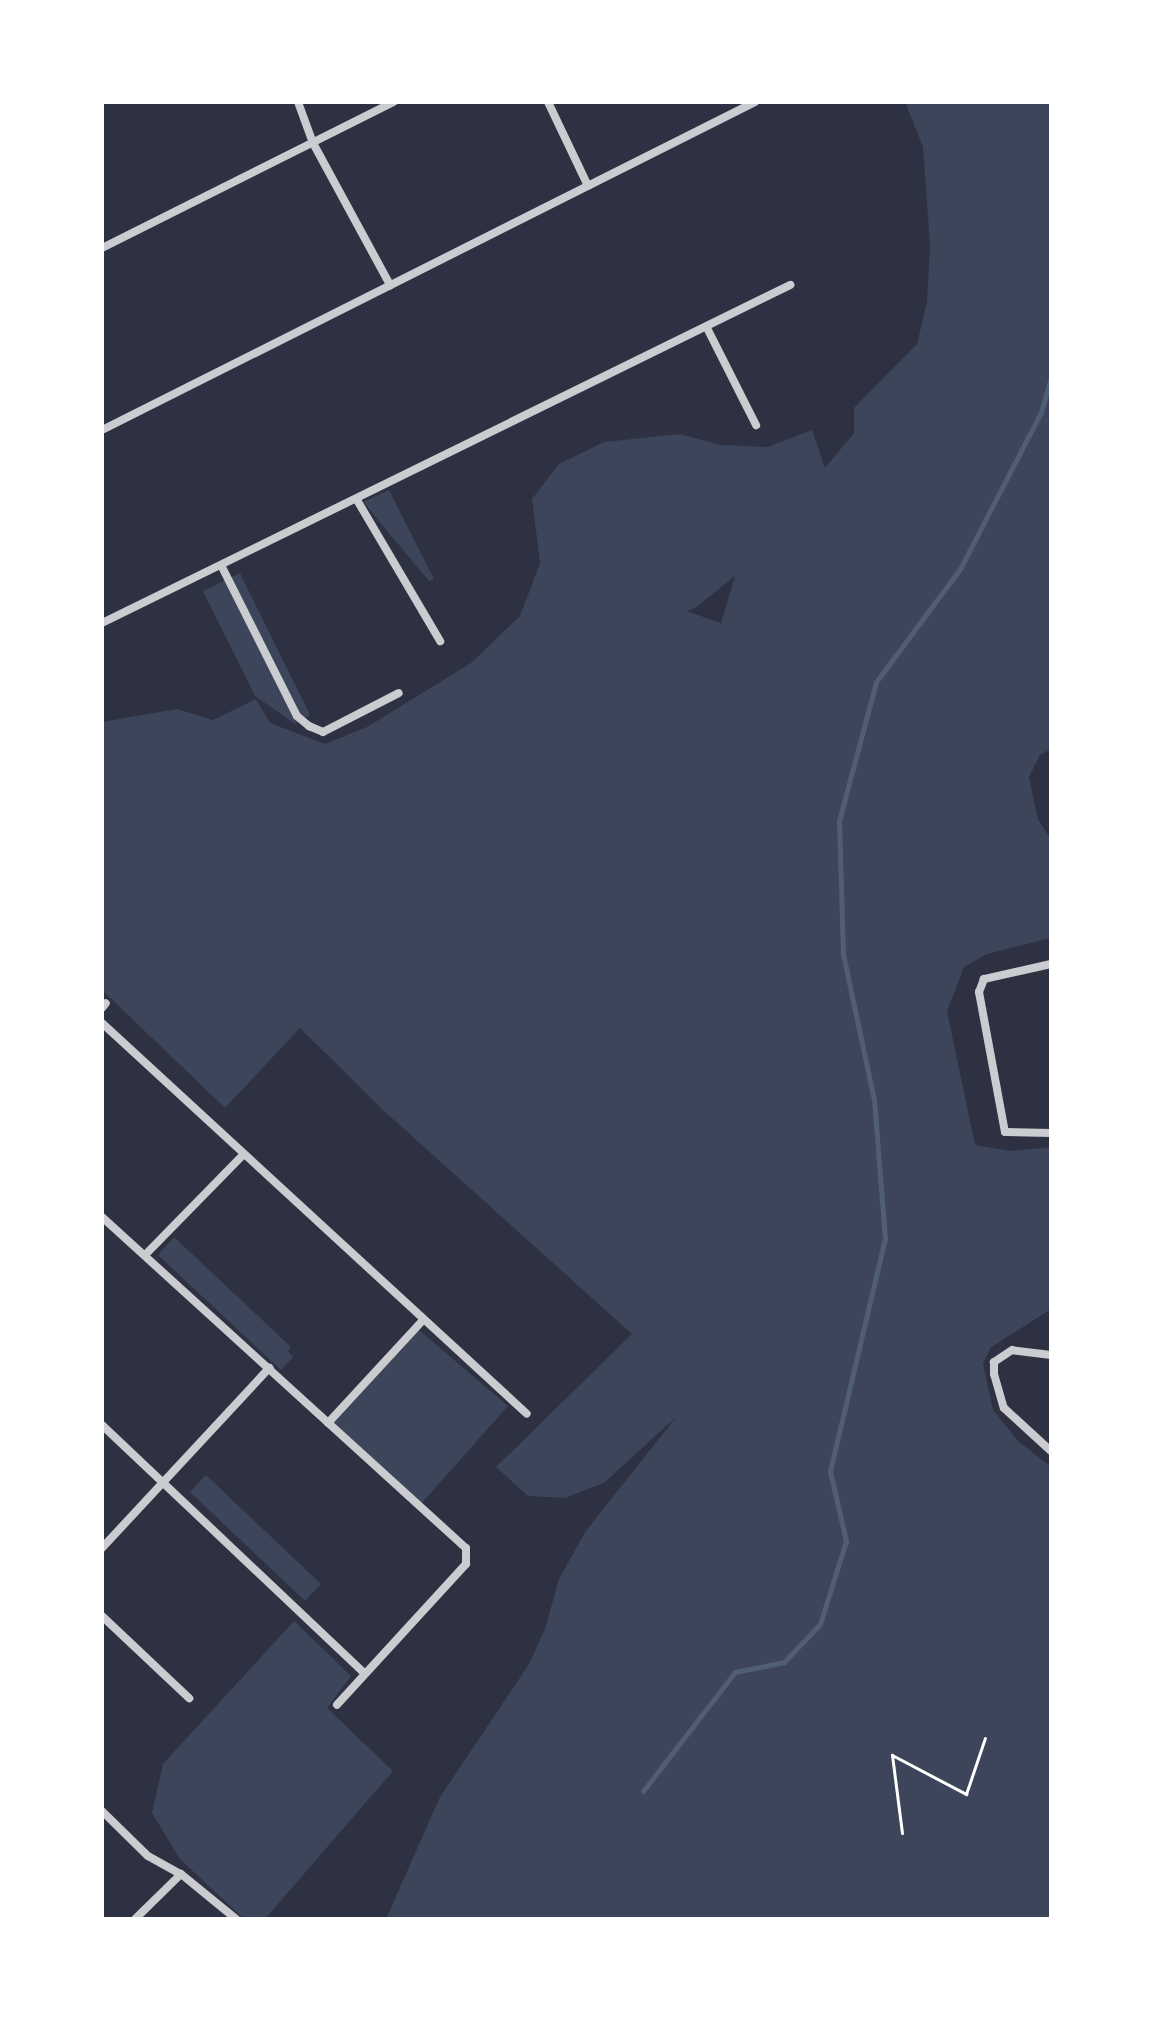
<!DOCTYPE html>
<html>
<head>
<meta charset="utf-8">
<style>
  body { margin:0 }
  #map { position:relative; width:1153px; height:2021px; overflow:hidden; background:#2d3142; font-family:"DejaVu Sans",sans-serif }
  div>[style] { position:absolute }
  .green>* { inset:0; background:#3c4559 }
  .stream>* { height:5px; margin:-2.5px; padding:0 2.5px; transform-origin:2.5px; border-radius:2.5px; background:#4f5d75 }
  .path>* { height:3px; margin:-1.5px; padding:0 1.5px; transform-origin:1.5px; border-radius:1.5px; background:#fff }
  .minor>* { height:8px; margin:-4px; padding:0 4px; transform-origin:4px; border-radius:4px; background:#caccd0 }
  span { translate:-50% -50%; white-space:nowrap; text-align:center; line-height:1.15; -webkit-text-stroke:6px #fff; paint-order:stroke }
  .frame { position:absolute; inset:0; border:104px solid #fff; pointer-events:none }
</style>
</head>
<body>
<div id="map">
  <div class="green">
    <div style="clip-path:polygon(evenodd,905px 102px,1051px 102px,1051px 749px,1040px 755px,1029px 777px,1038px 820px,1051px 839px,1051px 938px,987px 954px,964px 967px,947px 1011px,975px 1145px,1011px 1151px,1051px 1147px,1051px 1309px,990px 1348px,983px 1364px,993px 1410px,1018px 1441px,1051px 1467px,1051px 1919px,386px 1919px,440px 1797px,529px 1664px,545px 1629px,559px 1579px,585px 1532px,677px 1416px,604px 1483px,565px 1498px,528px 1496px,496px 1467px,632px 1334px,384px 1111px,300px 1028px,225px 1108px,102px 990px,102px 722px,177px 709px,213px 720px,256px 699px,270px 723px,325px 744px,367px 727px,471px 663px,520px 616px,540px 563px,532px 499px,559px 464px,604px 442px,680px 434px,721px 445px,768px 447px,812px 430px,825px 468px,854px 433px,854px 408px,917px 344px,927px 302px,930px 245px,923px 147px,905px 102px,735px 576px,721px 623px,686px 611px,695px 608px,735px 576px)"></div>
    <div style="clip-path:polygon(389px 490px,434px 579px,429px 581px,363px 502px)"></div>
    <div style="clip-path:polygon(240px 573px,310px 715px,295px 724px,255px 696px,203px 591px)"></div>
    <div style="clip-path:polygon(174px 1237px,291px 1347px,288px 1351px,293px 1357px,281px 1370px,158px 1255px)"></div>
    <div style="clip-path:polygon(419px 1330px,508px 1406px,420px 1505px,330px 1426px)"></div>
    <div style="clip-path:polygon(206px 1475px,321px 1584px,305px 1601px,190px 1492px)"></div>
    <div style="clip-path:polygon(294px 1621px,351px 1676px,327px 1708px,393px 1771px,265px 1919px,244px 1919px,180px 1859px,152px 1813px,163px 1764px)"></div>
  </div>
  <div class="stream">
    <div style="left:643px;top:1791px;width:150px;rotate:-52.3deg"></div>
    <div style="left:735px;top:1672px;width:50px;rotate:-11.5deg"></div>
    <div style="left:784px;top:1662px;width:52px;rotate:-46.5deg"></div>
    <div style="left:820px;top:1624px;width:87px;rotate:-72.6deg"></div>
    <div style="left:846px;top:1541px;width:72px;rotate:-102.9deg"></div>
    <div style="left:830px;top:1471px;width:238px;rotate:-76.7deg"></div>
    <div style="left:885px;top:1239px;width:139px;rotate:-94.5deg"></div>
    <div style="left:874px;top:1100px;width:149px;rotate:-102deg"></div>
    <div style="left:843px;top:954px;width:133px;rotate:-91.7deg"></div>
    <div style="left:839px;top:821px;width:144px;rotate:-75.1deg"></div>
    <div style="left:876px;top:682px;width:141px;rotate:-53.4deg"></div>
    <div style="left:960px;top:569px;width:177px;rotate:-62.7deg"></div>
    <div style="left:1041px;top:412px;width:35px;rotate:-74deg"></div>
  </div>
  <div class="path">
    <div style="left:902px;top:1833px;width:79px;rotate:-97.3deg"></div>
    <div style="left:892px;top:1755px;width:84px;rotate:27.8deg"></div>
    <div style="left:966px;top:1794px;width:59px;rotate:-71.3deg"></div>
  </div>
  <div class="minor">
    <div style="left:298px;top:102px;width:44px;rotate:69.9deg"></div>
    <div style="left:313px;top:143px;width:162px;rotate:61.5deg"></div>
    <div style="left:548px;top:102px;width:93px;rotate:64.5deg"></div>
    <div style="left:102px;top:248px;width:326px;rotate:-26.6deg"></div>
    <div style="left:707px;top:328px;width:109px;rotate:63.2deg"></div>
    <div style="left:102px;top:430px;width:731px;rotate:-26.67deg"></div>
    <div style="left:357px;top:500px;width:164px;rotate:59.5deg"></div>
    <div style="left:221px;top:565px;width:169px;rotate:63.3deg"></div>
    <div style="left:297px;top:716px;width:16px;rotate:40deg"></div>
    <div style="left:309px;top:726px;width:15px;rotate:23deg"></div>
    <div style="left:323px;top:732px;width:85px;rotate:-27.2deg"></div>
    <div style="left:102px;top:623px;width:767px;rotate:-26.16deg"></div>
    <div style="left:1051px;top:964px;width:69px;rotate:167.4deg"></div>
    <div style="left:984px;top:979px;width:14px;rotate:111deg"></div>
    <div style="left:979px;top:992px;width:142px;rotate:79.5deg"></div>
    <div style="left:1005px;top:1132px;width:46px;rotate:1.2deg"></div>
    <div style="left:102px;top:1008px;width:6px;rotate:-51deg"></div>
    <div style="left:102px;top:1023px;width:577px;rotate:42.61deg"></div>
    <div style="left:102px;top:1217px;width:492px;rotate:42.3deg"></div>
    <div style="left:466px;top:1548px;width:16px;rotate:90deg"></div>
    <div style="left:466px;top:1564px;width:191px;rotate:132.5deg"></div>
    <div style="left:145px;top:1255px;width:140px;rotate:-45.6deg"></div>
    <div style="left:1051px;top:1355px;width:39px;rotate:-173deg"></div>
    <div style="left:1012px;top:1350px;width:22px;rotate:146deg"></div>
    <div style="left:994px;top:1362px;width:12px;rotate:90deg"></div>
    <div style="left:994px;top:1374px;width:35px;rotate:74deg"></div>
    <div style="left:1004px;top:1408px;width:64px;rotate:42.5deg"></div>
    <div style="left:328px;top:1423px;width:139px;rotate:-47.3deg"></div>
    <div style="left:102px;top:1425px;width:361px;rotate:43.4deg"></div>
    <div style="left:102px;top:1548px;width:246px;rotate:-47.1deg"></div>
    <div style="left:102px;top:1616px;width:120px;rotate:43.3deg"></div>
    <div style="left:102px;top:1811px;width:64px;rotate:44.4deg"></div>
    <div style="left:148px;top:1856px;width:38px;rotate:29deg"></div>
    <div style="left:181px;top:1874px;width:64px;rotate:135.6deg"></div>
    <div style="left:181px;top:1874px;width:71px;rotate:39.3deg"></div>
  </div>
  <div class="frame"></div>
</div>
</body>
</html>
